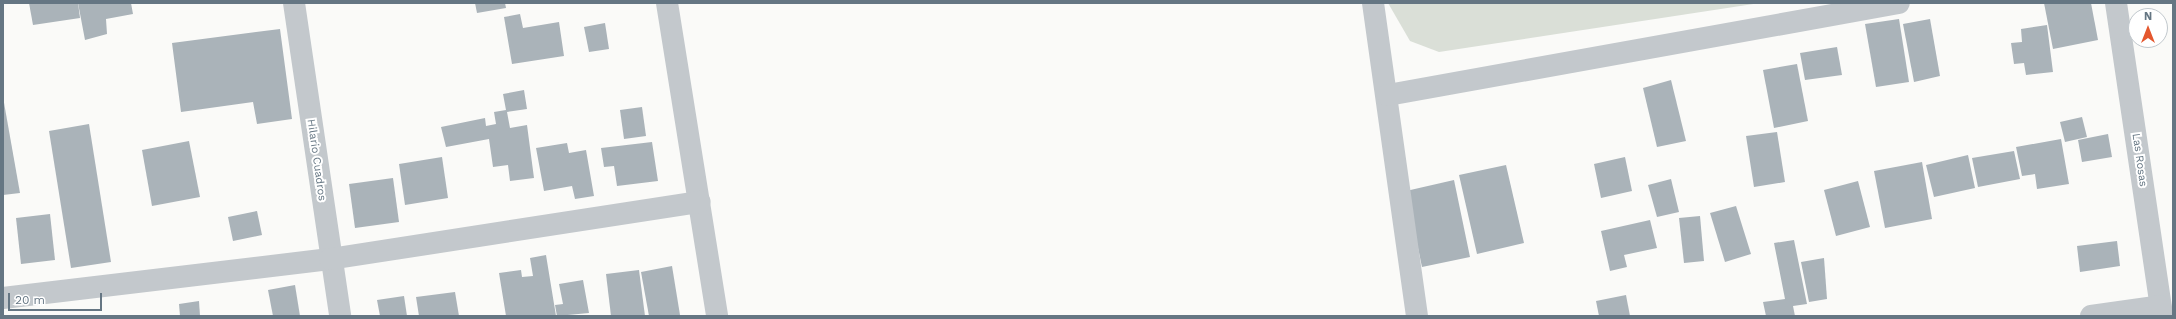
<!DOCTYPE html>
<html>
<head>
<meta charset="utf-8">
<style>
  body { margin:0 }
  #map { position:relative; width:2176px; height:319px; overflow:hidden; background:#fafaf8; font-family:"Work Sans",sans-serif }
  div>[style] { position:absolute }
  .green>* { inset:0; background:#dadfd7 }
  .building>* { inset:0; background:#aab3b9 }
  .minor>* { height:22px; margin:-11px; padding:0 11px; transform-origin:11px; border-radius:11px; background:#c3c8cc }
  span { translate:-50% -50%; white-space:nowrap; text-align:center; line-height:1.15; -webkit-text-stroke:4px #fff; paint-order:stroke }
  .street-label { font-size:11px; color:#657683 }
  .frame { position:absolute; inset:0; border:4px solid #657683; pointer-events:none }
  .north { position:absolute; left:2128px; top:8px; width:40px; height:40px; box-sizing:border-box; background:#fff; border:1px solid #c1c8cd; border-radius:50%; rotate:0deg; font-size:11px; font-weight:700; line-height:16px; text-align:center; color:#657683 }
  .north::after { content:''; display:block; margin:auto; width:14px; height:18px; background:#e4572e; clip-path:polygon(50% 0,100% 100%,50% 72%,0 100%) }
  .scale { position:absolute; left:8px; top:293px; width:94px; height:18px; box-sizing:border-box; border:2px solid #657683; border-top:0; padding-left:5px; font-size:12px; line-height:14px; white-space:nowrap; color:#657683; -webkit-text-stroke:3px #fff; paint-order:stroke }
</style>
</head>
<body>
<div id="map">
  <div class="green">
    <div style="clip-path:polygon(1388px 3px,1760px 3px,1439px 52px,1410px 41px)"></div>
  </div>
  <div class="building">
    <div style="clip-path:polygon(29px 3px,78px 3px,80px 18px,33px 25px)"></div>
    <div style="clip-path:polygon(78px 3px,131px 3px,133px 14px,106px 19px,107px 34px,85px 40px)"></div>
    <div style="clip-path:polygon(475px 3px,505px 3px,506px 8px,477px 13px)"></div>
    <div style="clip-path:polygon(2044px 3px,2091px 3px,2098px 40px,2053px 49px)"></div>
    <div style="clip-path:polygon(520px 14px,523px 28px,559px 22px,564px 56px,512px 64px,504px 17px)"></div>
    <div style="clip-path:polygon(1899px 19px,1909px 82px,1876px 87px,1865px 24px)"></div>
    <div style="clip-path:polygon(1930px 19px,1940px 76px,1914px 82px,1903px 24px)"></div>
    <div style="clip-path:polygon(605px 23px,609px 49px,589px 52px,584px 27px)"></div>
    <div style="clip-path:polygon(2047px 25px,2053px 72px,2026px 75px,2024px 63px,2014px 64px,2011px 43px,2022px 42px,2021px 29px)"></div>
    <div style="clip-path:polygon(280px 29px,292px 119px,257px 124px,253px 102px,181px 112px,172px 43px)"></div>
    <div style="clip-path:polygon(1837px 47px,1842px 75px,1805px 80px,1800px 53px)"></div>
    <div style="clip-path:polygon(1797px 64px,1808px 121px,1774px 128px,1763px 70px)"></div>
    <div style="clip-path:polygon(1671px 80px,1686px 141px,1657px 147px,1643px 88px)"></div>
    <div style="clip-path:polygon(524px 90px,527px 109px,507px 112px,510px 128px,527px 125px,534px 178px,510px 181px,508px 165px,493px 167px,489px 139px,446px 147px,441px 127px,485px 118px,486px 126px,496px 124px,494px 112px,506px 110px,503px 94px)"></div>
    <div style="clip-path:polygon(3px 97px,20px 193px,3px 195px)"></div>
    <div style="clip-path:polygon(642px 107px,646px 136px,624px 139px,620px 110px)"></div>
    <div style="clip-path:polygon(2082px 117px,2087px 137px,2065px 142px,2060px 122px)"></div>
    <div style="clip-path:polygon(89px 124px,111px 262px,71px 268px,49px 131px)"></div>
    <div style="clip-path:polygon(1777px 132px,1785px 182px,1754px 187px,1746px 136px)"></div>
    <div style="clip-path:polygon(2108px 134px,2112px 157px,2082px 162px,2078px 140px)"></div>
    <div style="clip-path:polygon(2061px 139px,2069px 184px,2037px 189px,2035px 174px,2022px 176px,2016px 147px)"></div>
    <div style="clip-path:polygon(189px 141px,200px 197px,152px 206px,142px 150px)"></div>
    <div style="clip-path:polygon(652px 142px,658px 181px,617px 186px,614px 166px,604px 167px,601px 148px)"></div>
    <div style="clip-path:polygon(567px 143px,569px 153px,586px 150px,594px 196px,575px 199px,572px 186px,544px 191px,536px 148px)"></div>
    <div style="clip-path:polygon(2014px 151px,2020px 179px,1978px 187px,1972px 158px)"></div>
    <div style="clip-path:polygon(1968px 155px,1975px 188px,1934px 197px,1926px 165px)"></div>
    <div style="clip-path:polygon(442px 157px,448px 198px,405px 205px,399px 164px)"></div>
    <div style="clip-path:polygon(1625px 157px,1632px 191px,1601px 198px,1594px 164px)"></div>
    <div style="clip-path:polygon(1922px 162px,1932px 219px,1885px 228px,1874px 171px)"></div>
    <div style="clip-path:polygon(1506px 165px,1524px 243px,1477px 254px,1459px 175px)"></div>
    <div style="clip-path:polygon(393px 178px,399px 222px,355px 228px,349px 184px)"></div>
    <div style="clip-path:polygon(1671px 179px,1679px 212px,1657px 217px,1648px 185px)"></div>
    <div style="clip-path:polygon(1454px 180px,1470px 257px,1422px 267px,1406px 191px)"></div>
    <div style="clip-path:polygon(1858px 181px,1870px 227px,1836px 236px,1824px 190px)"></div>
    <div style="clip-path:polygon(1736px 206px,1751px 254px,1725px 262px,1710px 213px)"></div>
    <div style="clip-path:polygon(257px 211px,262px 235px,233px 241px,228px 217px)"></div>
    <div style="clip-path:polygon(50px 214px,55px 260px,21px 264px,16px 218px)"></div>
    <div style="clip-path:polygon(1700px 216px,1704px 261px,1684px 263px,1679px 218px)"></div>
    <div style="clip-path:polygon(1650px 220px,1657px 248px,1624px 255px,1627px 267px,1610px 271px,1601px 231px)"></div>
    <div style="clip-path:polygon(1794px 240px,1807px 304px,1793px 306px,1795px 316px,1766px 316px,1763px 302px,1785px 299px,1774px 243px)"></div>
    <div style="clip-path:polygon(2117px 241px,2120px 266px,2080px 272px,2077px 246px)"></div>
    <div style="clip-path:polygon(546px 255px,556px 316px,506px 316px,499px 273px,521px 270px,522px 277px,533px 276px,530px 258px)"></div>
    <div style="clip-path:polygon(1824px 258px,1827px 299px,1809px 302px,1801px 262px)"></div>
    <div style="clip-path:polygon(672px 266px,680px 315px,649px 316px,641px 272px)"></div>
    <div style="clip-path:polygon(639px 270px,645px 316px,611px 316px,606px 274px)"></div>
    <div style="clip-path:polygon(583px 280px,589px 313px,557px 316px,555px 305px,563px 304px,559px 284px)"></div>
    <div style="clip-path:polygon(295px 285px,300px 316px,273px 316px,268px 290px)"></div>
    <div style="clip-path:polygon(455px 292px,459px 316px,419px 316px,416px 297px)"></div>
    <div style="clip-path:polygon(1626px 295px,1630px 316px,1599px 316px,1596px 301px)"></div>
    <div style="clip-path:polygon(404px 296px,407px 316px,380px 316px,377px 300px)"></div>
    <div style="clip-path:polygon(199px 301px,200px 316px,180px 316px,179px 304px)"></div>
  </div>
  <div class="minor">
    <div style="left:294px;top:3px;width:316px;rotate:81.6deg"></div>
    <div style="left:667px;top:3px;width:317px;rotate:80.9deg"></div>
    <div style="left:1373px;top:3px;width:316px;rotate:82deg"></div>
    <div style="left:2116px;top:3px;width:316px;rotate:81.6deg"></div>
    <div style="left:1388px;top:95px;width:519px;rotate:-10.21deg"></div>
    <div style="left:3px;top:298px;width:329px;rotate:-6.8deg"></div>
    <div style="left:330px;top:259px;width:374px;rotate:-8.8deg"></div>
    <div style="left:2091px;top:316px;width:70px;rotate:-8.2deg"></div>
  </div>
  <div class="street-label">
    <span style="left:316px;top:160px;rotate:82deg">Hilario Cuadros</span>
    <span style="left:2139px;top:160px;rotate:82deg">Las Rosas</span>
  </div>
  <div class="frame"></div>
  <div class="north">N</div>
  <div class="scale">20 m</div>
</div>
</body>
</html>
